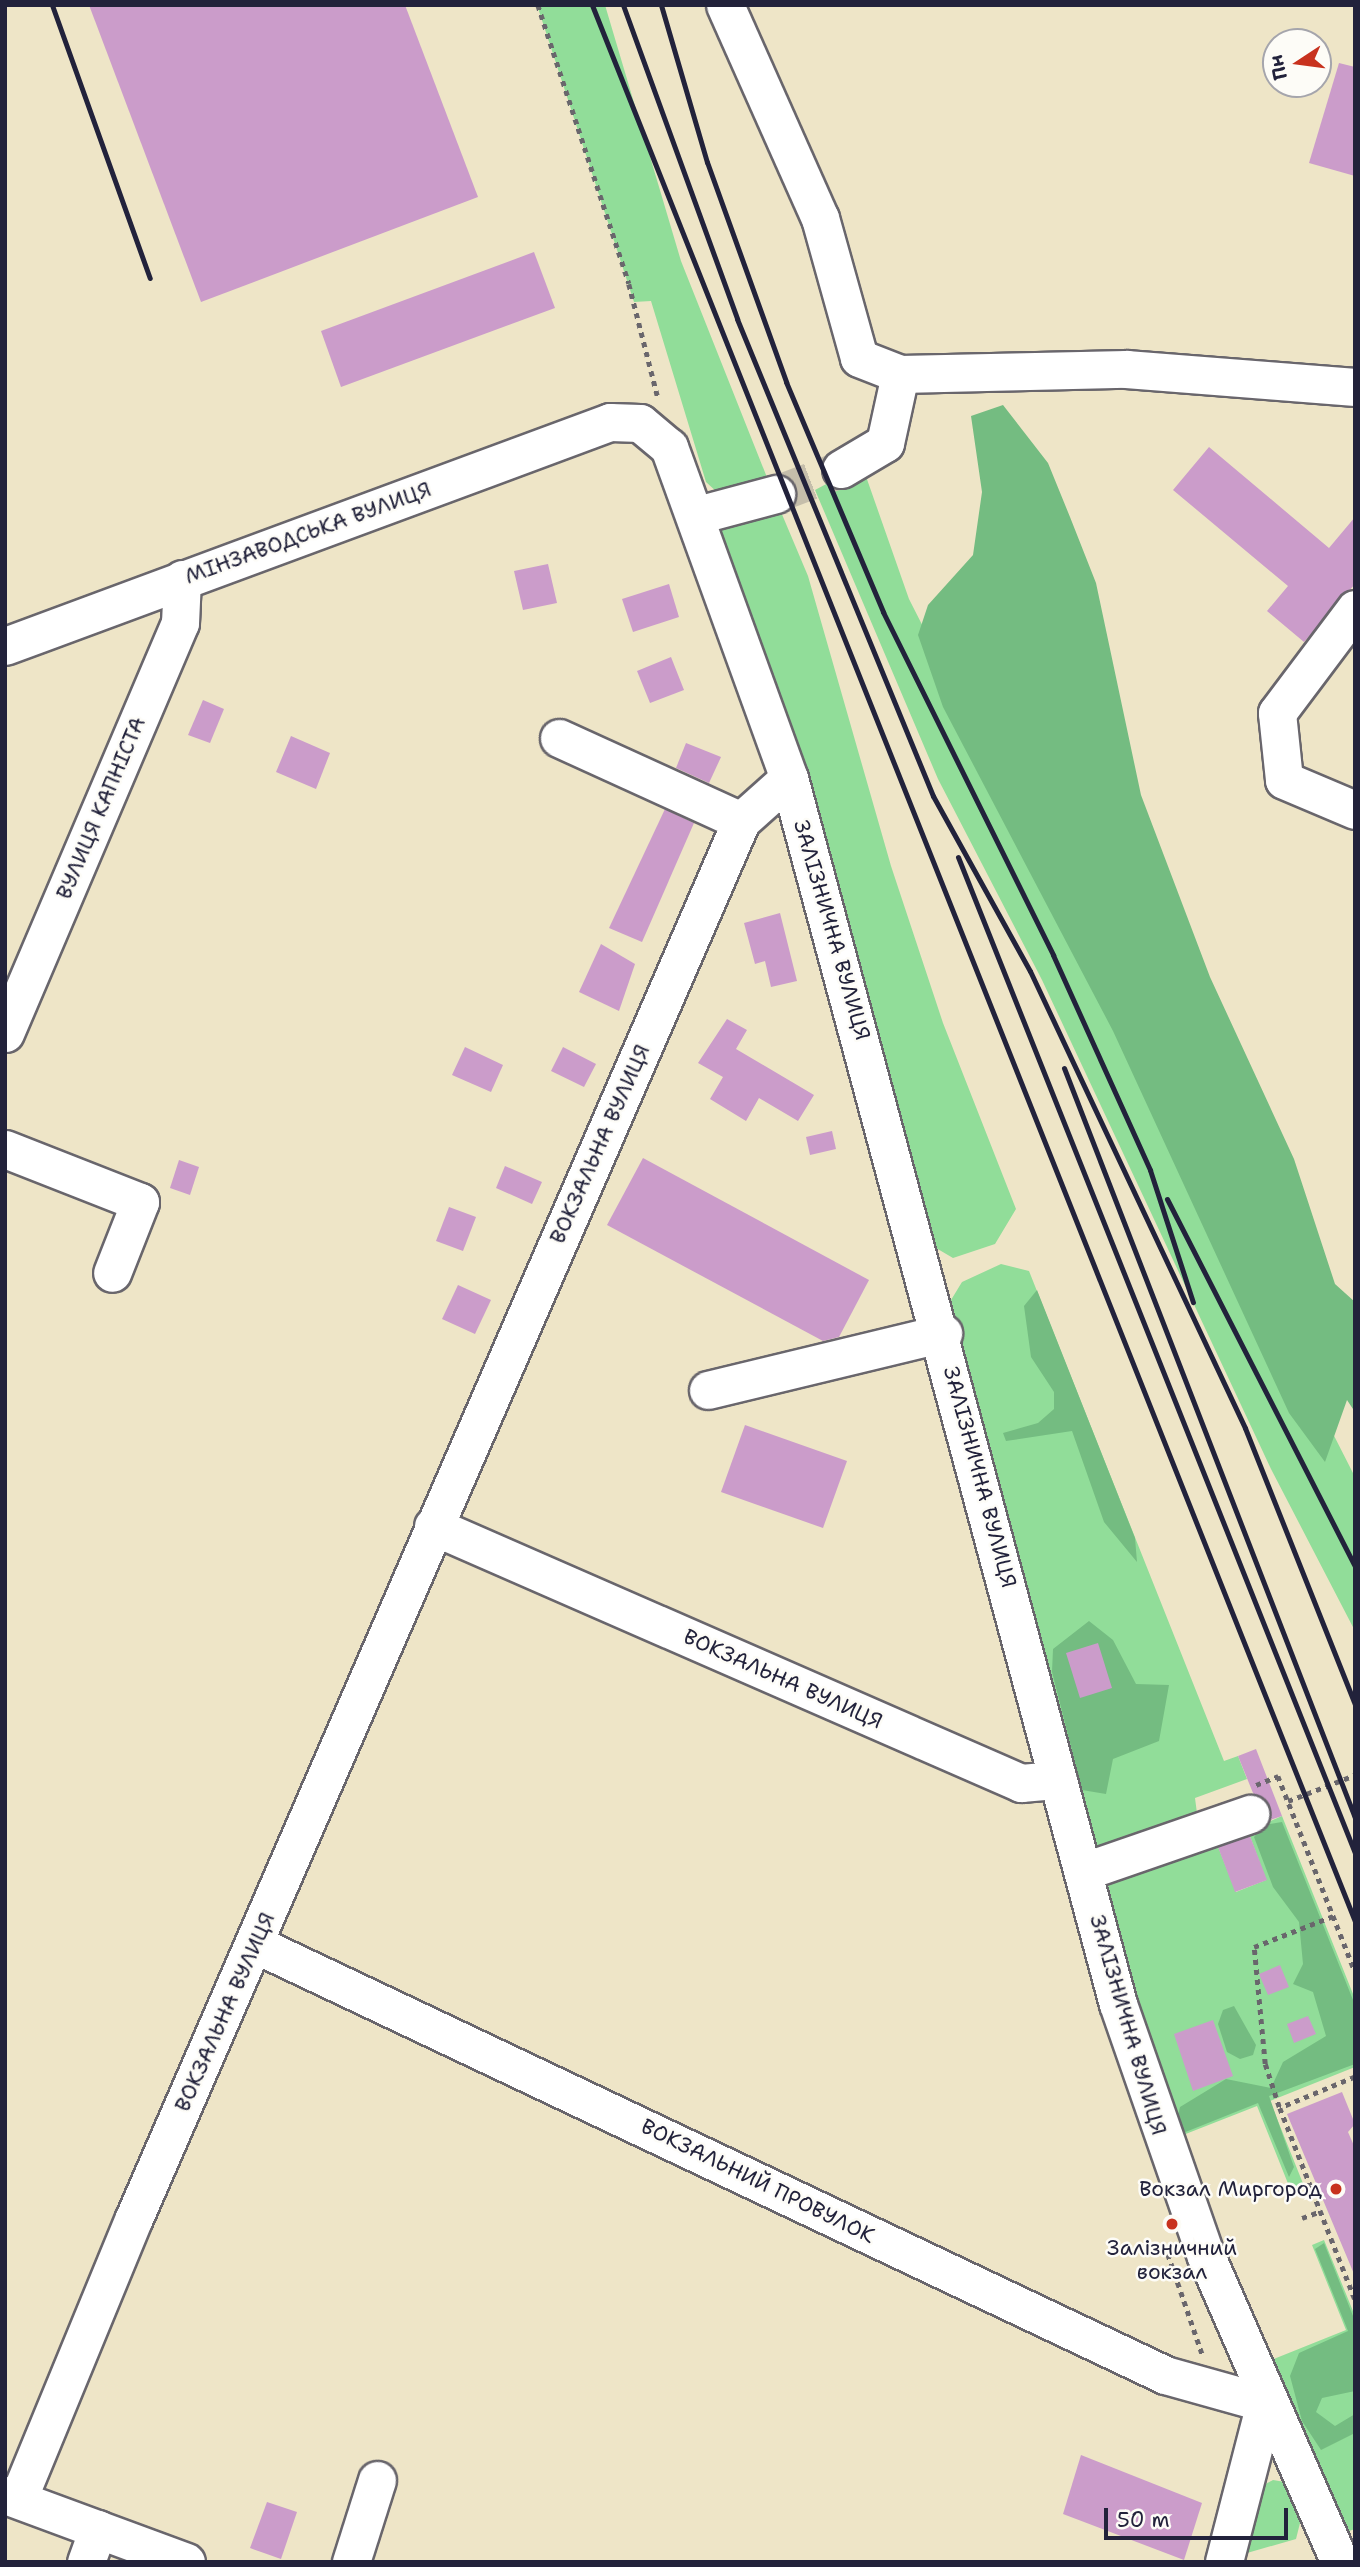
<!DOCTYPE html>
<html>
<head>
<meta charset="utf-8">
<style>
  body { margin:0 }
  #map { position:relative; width:1360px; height:2567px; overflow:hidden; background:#eee5c7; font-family:"Shantell Sans",sans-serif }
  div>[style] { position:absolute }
  .green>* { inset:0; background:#91dd99 }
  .forest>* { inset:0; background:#74bc81 }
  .building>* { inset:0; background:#cb9cca }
  .minor-tunnel>* { height:37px; margin-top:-18.5px; transform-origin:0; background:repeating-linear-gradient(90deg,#c5beab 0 37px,transparent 0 55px) }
  .path>* { height:4.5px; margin-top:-2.25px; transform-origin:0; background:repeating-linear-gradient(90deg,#69666c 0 5px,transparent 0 10px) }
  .roads { filter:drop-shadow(2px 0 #69666c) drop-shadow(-2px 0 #69666c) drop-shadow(0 2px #69666c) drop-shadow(0 -2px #69666c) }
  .minor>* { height:37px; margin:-18.5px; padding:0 18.5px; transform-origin:18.5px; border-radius:18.5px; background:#fff }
  .rail>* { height:5px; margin:-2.5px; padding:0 2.5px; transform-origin:2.5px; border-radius:2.5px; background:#22223b }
  .dots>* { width:19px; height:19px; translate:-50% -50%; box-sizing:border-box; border:4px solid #fdfcf7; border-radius:50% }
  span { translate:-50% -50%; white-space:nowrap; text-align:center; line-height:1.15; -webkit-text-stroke:5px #fdfcf7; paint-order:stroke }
  .street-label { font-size:21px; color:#22223b }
  .poi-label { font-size:21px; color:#22223b }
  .right { translate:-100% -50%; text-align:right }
  .frame { position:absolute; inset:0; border:7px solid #22223b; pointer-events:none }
  .north { position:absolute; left:1262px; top:28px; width:70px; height:70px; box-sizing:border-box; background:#fdfcf7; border:2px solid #a5a5ac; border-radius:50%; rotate:257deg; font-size:19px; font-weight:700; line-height:28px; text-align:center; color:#22223b }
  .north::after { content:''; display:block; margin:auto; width:24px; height:32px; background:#c8321e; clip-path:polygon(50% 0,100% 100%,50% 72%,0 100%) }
  .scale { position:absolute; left:1104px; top:2508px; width:184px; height:32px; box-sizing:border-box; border:4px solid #22223b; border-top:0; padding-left:9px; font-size:21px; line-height:24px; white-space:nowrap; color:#22223b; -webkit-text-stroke:5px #fdfcf7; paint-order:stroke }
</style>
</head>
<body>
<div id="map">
  <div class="green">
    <div style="clip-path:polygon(537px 5px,605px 5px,681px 261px,770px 485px,719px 494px,706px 482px,651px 301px,634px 302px)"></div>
    <div style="clip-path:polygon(862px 465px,909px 599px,1355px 1477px,1355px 1631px,1271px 1469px,1042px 980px,938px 779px,815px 490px)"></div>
    <div style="clip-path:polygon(781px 512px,808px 576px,891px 866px,943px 1023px,1016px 1209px,995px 1244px,953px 1258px,936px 1248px,811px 790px,721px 544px,721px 526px,730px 521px)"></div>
    <div style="clip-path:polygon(1001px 1264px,1029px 1271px,1224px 1761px,1238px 1756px,1247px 1779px,1195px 1798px,1198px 1821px,1089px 1850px,951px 1300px,962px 1282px)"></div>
    <div style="clip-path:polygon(1282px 1816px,1355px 1999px,1355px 2067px,1270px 2101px,1304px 2186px,1291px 2191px,1257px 2106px,1178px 2137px,1099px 1883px,1215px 1839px,1236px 1892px,1266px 1880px,1248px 1831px)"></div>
    <div style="clip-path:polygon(1324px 2240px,1355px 2316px,1355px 2529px,1343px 2533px,1266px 2362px,1346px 2330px,1312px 2245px)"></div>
    <div style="clip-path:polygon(1273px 2480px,1285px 2482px,1301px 2519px,1296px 2539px,1247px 2553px,1262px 2486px)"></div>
  </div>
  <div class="forest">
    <div style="clip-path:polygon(1003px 405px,1048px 463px,1070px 517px,1096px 583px,1141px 795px,1210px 977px,1294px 1159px,1335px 1284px,1355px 1302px,1355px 1412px,1347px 1400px,1325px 1462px,1289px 1413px,1113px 1031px,943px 707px,918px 635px,928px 605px,973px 555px,982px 492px,971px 416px)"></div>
    <div style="clip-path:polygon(1037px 1290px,1135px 1538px,1137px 1562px,1104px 1522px,1072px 1431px,1006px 1441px,1003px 1433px,1038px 1423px,1054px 1409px,1054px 1392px,1031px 1357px,1024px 1306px)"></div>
    <div style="clip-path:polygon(1089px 1621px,1113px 1640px,1136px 1684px,1169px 1685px,1159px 1741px,1113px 1759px,1106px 1794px,1082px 1790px,1052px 1672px,1053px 1649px)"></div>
    <div style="clip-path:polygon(1282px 1822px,1355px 2005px,1355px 2064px,1269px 2096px,1294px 2167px,1289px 2177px,1258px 2103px,1183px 2133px,1177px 2119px,1180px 2107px,1226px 2079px,1271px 2088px,1283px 2062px,1326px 2036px,1313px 1992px,1293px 1984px,1303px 1964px,1299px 1922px,1273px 1887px,1254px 1837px,1264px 1825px)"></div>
    <div style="clip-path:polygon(1234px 2006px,1256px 2045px,1253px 2055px,1240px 2059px,1227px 2052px,1218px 2024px,1223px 2010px)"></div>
    <div style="clip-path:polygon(1324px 2243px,1355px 2321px,1355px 2391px,1322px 2398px,1316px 2412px,1335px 2426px,1355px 2414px,1355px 2433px,1321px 2450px,1302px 2421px,1290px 2376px,1299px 2353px,1348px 2331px,1315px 2249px)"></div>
  </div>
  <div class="building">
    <div style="clip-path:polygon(89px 5px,405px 5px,478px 197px,201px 302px)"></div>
    <div style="clip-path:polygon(1339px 63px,1355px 67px,1355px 176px,1309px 163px)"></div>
    <div style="clip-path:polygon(534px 252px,555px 308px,341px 387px,321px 331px)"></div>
    <div style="clip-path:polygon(1209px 447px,1329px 548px,1355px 517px,1355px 584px,1304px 642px,1267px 611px,1288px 586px,1173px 490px)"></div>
    <div style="clip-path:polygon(548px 564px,557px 603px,523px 610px,514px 571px)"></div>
    <div style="clip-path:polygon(669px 584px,679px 617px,633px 632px,622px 599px)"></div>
    <div style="clip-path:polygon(671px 657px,684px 690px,650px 703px,637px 671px)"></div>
    <div style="clip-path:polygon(203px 700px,224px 709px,210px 743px,188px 735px)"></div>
    <div style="clip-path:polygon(291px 736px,330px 753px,316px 789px,276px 772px)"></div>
    <div style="clip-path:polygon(686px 743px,721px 757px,709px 783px,676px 768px)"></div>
    <div style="clip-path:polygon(665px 809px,694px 823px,642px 942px,609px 928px)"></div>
    <div style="clip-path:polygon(780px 913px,797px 981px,771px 987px,765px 961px,755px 964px,744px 923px)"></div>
    <div style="clip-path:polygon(601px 944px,635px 964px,619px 1011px,579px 992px)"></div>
    <div style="clip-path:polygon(727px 1019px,747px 1030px,736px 1049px,814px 1095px,798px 1121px,759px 1098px,746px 1121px,710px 1099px,723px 1077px,698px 1063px)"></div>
    <div style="clip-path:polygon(465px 1047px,503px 1065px,491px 1092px,452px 1075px)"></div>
    <div style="clip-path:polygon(563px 1047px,596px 1064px,584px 1087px,551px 1071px)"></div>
    <div style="clip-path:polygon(832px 1131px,836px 1149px,810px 1155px,806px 1137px)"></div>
    <div style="clip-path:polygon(643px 1158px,869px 1280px,839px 1337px,823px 1341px,607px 1225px)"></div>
    <div style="clip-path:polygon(179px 1160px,199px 1167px,190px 1195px,170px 1188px)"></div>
    <div style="clip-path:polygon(505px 1166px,542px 1182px,532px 1204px,496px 1188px)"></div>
    <div style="clip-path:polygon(449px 1207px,476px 1217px,463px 1251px,436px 1241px)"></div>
    <div style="clip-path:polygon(458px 1285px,491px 1300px,475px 1334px,442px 1319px)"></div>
    <div style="clip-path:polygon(745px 1425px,847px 1461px,823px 1528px,721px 1492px)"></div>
    <div style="clip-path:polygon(1098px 1643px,1112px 1688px,1080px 1698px,1066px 1653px)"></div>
    <div style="clip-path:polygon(1256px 1749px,1282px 1816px,1270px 1820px,1270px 1807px,1253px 1793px,1238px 1756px)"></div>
    <div style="clip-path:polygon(1250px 1836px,1267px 1880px,1235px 1892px,1218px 1847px)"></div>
    <div style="clip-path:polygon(1280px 1965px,1289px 1987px,1268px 1995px,1259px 1974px)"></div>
    <div style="clip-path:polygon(1308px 2016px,1316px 2034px,1294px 2043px,1287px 2024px)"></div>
    <div style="clip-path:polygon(1213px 2020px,1233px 2076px,1193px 2091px,1174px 2034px)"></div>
    <div style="clip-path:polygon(1342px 2092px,1355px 2124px,1348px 2132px,1355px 2148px,1354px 2274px,1287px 2114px)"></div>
    <div style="clip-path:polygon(1081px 2455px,1202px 2503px,1184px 2560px,1063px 2514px)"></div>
    <div style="clip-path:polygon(267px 2502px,297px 2512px,281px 2559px,250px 2548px)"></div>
  </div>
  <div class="minor-tunnel">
    <div style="left:776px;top:494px;width:70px;rotate:-21deg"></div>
  </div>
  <div class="path">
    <div style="left:538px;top:5px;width:293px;rotate:71.9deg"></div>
    <div style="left:629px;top:284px;width:118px;rotate:75.7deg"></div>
    <div style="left:1256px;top:1785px;width:24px;rotate:-22deg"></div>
    <div style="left:1278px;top:1776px;width:210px;rotate:68.5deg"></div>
    <div style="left:1288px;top:1801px;width:72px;rotate:-21.2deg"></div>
    <div style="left:1355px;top:2077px;width:81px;rotate:157.5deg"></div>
    <div style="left:1280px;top:2108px;width:205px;rotate:68.6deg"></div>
    <div style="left:1279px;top:2107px;width:45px;rotate:-108deg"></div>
    <div style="left:1265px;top:2064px;width:118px;rotate:-95.4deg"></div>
    <div style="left:1254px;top:1947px;width:85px;rotate:-21.4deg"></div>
    <div style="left:1302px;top:2218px;width:20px;rotate:-20deg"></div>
    <div style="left:1168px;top:2254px;width:108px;rotate:71.1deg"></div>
  </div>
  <div class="roads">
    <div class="minor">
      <div style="left:725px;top:5px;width:233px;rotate:66deg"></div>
      <div style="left:820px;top:218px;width:145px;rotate:74.4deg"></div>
      <div style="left:859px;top:358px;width:44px;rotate:21.3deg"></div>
      <div style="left:841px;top:469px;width:51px;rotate:-30.6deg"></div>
      <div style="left:885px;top:443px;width:71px;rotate:-77.7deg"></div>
      <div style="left:900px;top:374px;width:226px;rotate:-1.3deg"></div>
      <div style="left:1126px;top:369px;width:230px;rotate:4.5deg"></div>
      <div style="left:697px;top:515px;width:82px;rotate:-14.9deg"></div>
      <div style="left:1355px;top:609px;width:130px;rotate:126.9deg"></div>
      <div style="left:1277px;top:713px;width:67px;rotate:84deg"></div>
      <div style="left:1284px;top:780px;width:77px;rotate:22.9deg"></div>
      <div style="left:5px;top:646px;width:645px;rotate:-20.32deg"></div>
      <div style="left:610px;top:422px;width:30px;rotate:2deg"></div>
      <div style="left:640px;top:423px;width:38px;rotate:40deg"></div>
      <div style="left:669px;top:447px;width:352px;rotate:70.1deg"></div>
      <div style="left:789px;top:778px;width:1269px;rotate:74.98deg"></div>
      <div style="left:1118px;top:2004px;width:267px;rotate:70.8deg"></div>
      <div style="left:1206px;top:2256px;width:334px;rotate:66.4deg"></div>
      <div style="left:559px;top:738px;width:200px;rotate:24.5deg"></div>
      <div style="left:5px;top:1033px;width:446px;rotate:-66.9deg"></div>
      <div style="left:180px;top:623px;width:44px;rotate:-87.4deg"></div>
      <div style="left:5px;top:1149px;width:145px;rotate:21.4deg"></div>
      <div style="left:140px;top:1202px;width:76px;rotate:111.5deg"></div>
      <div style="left:708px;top:1390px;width:242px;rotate:-13.6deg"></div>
      <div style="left:433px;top:1526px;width:642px;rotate:23.61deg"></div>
      <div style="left:1021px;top:1783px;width:37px;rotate:-5deg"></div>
      <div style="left:1085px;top:1871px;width:175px;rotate:-19.1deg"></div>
      <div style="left:255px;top:1944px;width:1007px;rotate:25.34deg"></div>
      <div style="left:1165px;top:2375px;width:104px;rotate:15.6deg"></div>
      <div style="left:1265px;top:2403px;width:164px;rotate:104.5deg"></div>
      <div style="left:5px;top:2495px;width:193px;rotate:20.3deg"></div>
      <div style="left:18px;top:2499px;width:304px;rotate:-67.6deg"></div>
      <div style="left:134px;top:2218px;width:1523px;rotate:-66.51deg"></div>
      <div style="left:741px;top:821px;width:64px;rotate:-41.9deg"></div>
      <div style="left:86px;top:2562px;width:35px;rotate:-70deg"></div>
      <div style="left:351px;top:2562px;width:86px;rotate:-72.4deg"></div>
    </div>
  </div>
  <div class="rail">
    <div style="left:52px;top:5px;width:290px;rotate:70.3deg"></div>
    <div style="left:592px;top:5px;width:2062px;rotate:68.29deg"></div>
    <div style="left:623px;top:5px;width:334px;rotate:70deg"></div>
    <div style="left:737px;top:319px;width:516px;rotate:67.66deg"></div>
    <div style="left:933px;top:796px;width:200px;rotate:61deg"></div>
    <div style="left:1030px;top:971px;width:505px;rotate:64.8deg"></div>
    <div style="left:1245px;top:1428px;width:297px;rotate:68.3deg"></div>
    <div style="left:661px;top:5px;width:164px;rotate:73.7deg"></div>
    <div style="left:707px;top:162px;width:234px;rotate:70.2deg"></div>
    <div style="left:786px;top:382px;width:250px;rotate:67.1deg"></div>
    <div style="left:883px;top:612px;width:383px;rotate:63.6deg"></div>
    <div style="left:1053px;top:955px;width:236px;rotate:65.7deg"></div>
    <div style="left:1150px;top:1170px;width:139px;rotate:72deg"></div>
    <div style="left:958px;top:857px;width:1072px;rotate:68.27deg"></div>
    <div style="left:1064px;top:1068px;width:804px;rotate:68.79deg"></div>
    <div style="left:1167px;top:1199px;width:413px;rotate:62.9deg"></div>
  </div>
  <div class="dots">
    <div style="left:1336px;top:2189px;background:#c8321e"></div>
    <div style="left:1172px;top:2224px;background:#c8321e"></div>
  </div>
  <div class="street-label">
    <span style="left:308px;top:533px;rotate:-20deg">МІНЗАВОДСЬКА ВУЛИЦЯ</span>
    <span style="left:101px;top:808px;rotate:-67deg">ВУЛИЦЯ КАПНІСТА</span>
    <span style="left:832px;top:930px;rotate:74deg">ЗАЛІЗНИЧНА ВУЛИЦЯ</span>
    <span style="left:600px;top:1144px;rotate:-66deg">ВОКЗАЛЬНА ВУЛИЦЯ</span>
    <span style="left:980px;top:1477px;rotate:75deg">ЗАЛІЗНИЧНА ВУЛИЦЯ</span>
    <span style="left:783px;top:1679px;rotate:24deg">ВОКЗАЛЬНА ВУЛИЦЯ</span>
    <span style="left:225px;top:2012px;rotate:-66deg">ВОКЗАЛЬНА ВУЛИЦЯ</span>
    <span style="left:1128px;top:2025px;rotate:74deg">ЗАЛІЗНИЧНА ВУЛИЦЯ</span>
    <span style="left:758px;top:2181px;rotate:26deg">ВОКЗАЛЬНИЙ ПРОВУЛОК</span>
  </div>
  <div class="poi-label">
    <span class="right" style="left:1322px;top:2189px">Вокзал Миргород</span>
    <span style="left:1172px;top:2260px">Залізничний<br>вокзал</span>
  </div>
  <div class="frame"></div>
  <div class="north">Пн</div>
  <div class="scale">50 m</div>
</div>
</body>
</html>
